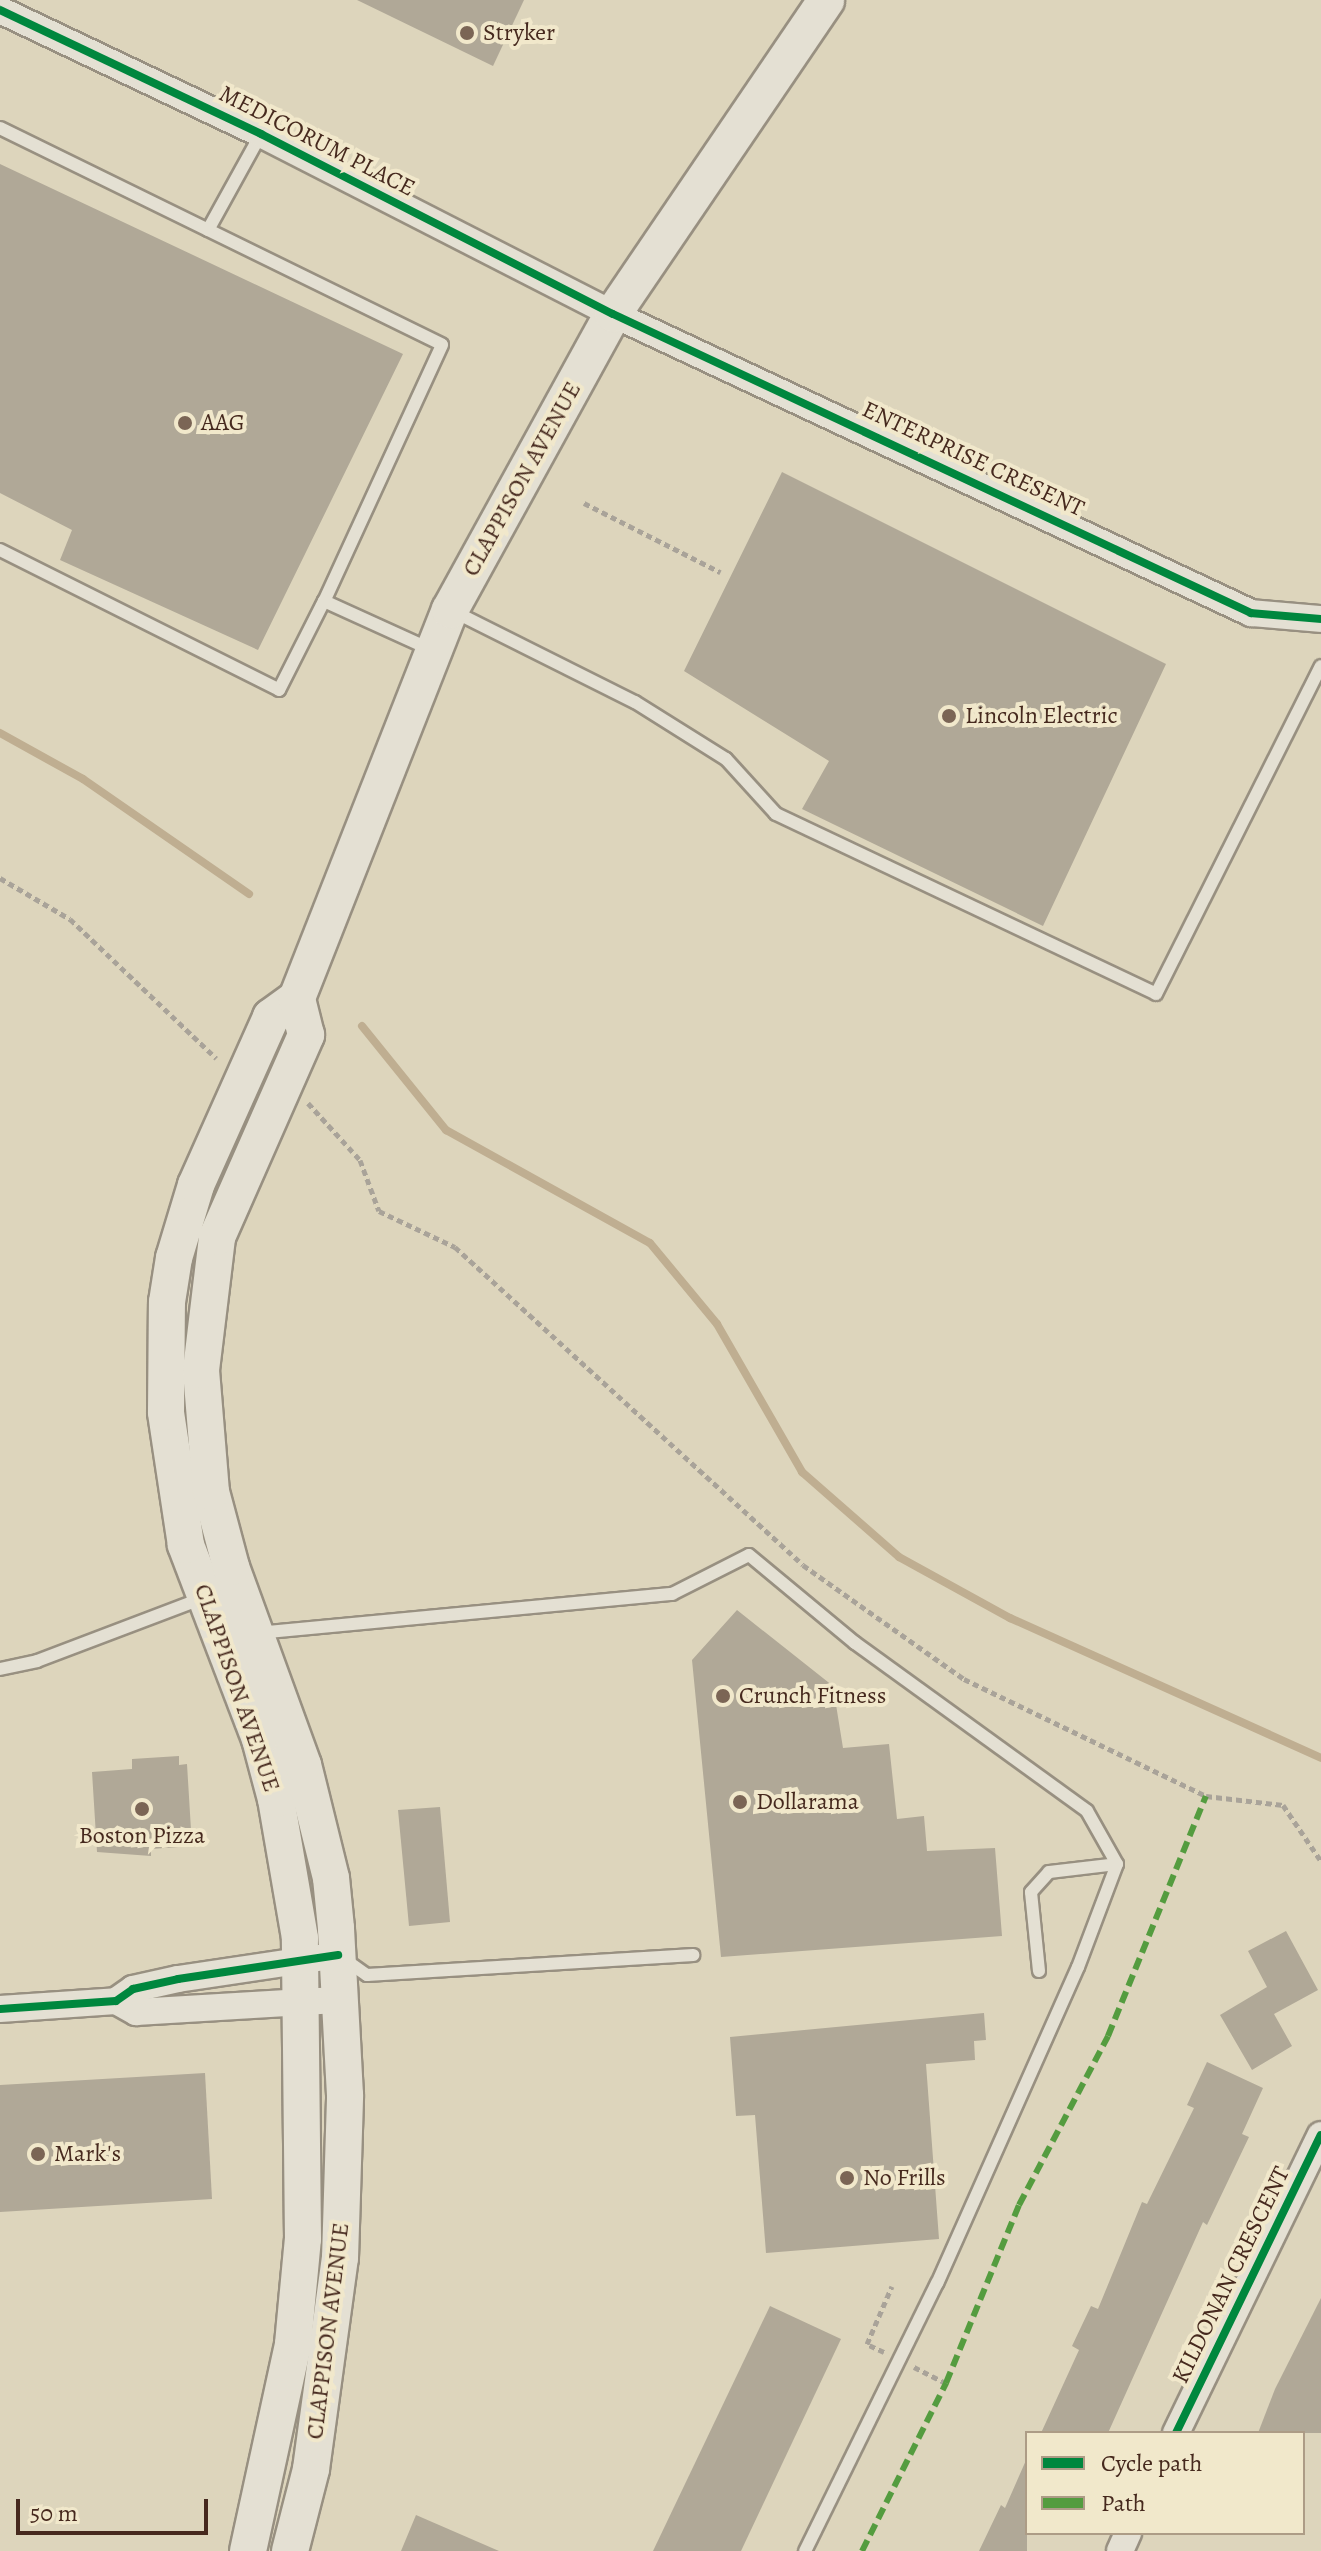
<!DOCTYPE html>
<html>
<head>
<meta charset="utf-8">
<style>
  body { margin:0 }
  #map { position:relative; width:1321px; height:2551px; overflow:hidden; background:#ddd5bc; font-family:Alegreya,serif }
  div>[style] { position:absolute }
  .stream>* { height:8px; margin:-4px; padding:0 4px; transform-origin:4px; border-radius:4px; background:#bfae91 }
  .building>* { inset:0; background:#b0a897 }
  .path>* { height:5px; margin-top:-2.5px; transform-origin:0; background:repeating-linear-gradient(90deg,#a9a399 0 6px,transparent 0 10px) }
  .roads { filter:drop-shadow(2px 0 #989081) drop-shadow(-2px 0 #989081) drop-shadow(0 2px #989081) drop-shadow(0 -2px #989081) }
  .service>* { height:12px; margin:-6px; padding:0 6px; transform-origin:6px; border-radius:6px; background:#e4e0d3 }
  .minor>* { height:26px; margin:-13px; padding:0 13px; transform-origin:13px; border-radius:13px; background:#e4e0d3 }
  .secondary>* { height:36px; margin:-18px; padding:0 18px; transform-origin:18px; border-radius:18px; background:#e4e0d3 }
  .quiet>* { height:6px; margin-top:-3px; transform-origin:0; background:repeating-linear-gradient(90deg,#549c3f 0 12px,transparent 0 18px) }
  .cycleway>* { height:8px; margin:-4px; padding:0 4px; transform-origin:4px; border-radius:4px; background:#00873e }
  .dots>* { width:22px; height:22px; translate:-50% -50%; box-sizing:border-box; border:4px solid #f1e8cb; border-radius:50% }
  span { translate:-50% -50%; white-space:nowrap; text-align:center; line-height:1.15; -webkit-text-stroke:8px #f1e8cb; paint-order:stroke }
  .poi-label { font-size:24px; color:#46291e }
  .left { translate:0 -50%; text-align:left }
  .street-label { font-size:24px; color:#46291e }
  .legend { position:absolute; left:1025px; top:2431px; width:280px; height:104px; box-sizing:border-box; background:#f1e8cb; border:2px solid #ad9c86; margin:0; padding:10px 14px; list-style:none; font-size:24px; color:#46291e }
  .legend li { display:flex; align-items:center; gap:16px; height:40px }
  .legend b { width:40px; border:2px solid #ad9c86 }
  .scale { position:absolute; left:16px; top:2499px; width:192px; height:36px; box-sizing:border-box; border:4px solid #46291e; border-top:0; padding-left:10px; font-size:24px; line-height:28px; white-space:nowrap; color:#46291e; -webkit-text-stroke:6px #f1e8cb; paint-order:stroke }
</style>
</head>
<body>
<div id="map">
  <div class="stream">
    <div style="left:0;top:733px;width:95px;rotate:29deg"></div>
    <div style="left:83px;top:779px;width:202px;rotate:34.7deg"></div>
    <div style="left:362px;top:1026px;width:134px;rotate:51.1deg"></div>
    <div style="left:446px;top:1130px;width:233px;rotate:29deg"></div>
    <div style="left:650px;top:1243px;width:105px;rotate:50.4deg"></div>
    <div style="left:717px;top:1324px;width:171px;rotate:60.1deg"></div>
    <div style="left:802px;top:1472px;width:129px;rotate:41.2deg"></div>
    <div style="left:899px;top:1557px;width:127px;rotate:28.8deg"></div>
    <div style="left:1010px;top:1618px;width:341px;rotate:24.2deg"></div>
  </div>
  <div class="building">
    <div style="clip-path:polygon(357px 0,524px 0,493px 66px)"></div>
    <div style="clip-path:polygon(0 164px,403px 354px,258px 650px,60px 560px,72px 530px,0 493px)"></div>
    <div style="clip-path:polygon(782px 472px,1166px 664px,1043px 926px,802px 809px,829px 761px,684px 671px)"></div>
    <div style="clip-path:polygon(737px 1610px,833px 1686px,843px 1748px,889px 1744px,897px 1819px,924px 1816px,927px 1851px,995px 1848px,1002px 1936px,721px 1957px,692px 1660px)"></div>
    <div style="clip-path:polygon(179px 1756px,179px 1765px,187px 1764px,192px 1846px,151px 1849px,151px 1856px,97px 1852px,92px 1772px,132px 1769px,132px 1759px)"></div>
    <div style="clip-path:polygon(440px 1807px,450px 1922px,409px 1926px,398px 1810px)"></div>
    <div style="clip-path:polygon(1286px 1931px,1318px 1990px,1274px 2014px,1292px 2046px,1252px 2070px,1220px 2015px,1267px 1987px,1248px 1951px)"></div>
    <div style="clip-path:polygon(984px 2013px,986px 2040px,974px 2041px,975px 2060px,926px 2064px,939px 2239px,766px 2253px,755px 2115px,736px 2116px,730px 2037px)"></div>
    <div style="clip-path:polygon(1207px 2062px,1263px 2088px,1242px 2134px,1249px 2137px,1207px 2225px,1203px 2222px,1108px 2433px,1041px 2433px,1079px 2350px,1072px 2346px,1091px 2306px,1098px 2309px,1142px 2202px,1147px 2204px,1194px 2108px,1187px 2105px)"></div>
    <div style="clip-path:polygon(205px 2073px,212px 2199px,0 2212px,0 2085px)"></div>
    <div style="clip-path:polygon(1321px 2298px,1321px 2433px,1258px 2433px,1275px 2389px)"></div>
    <div style="clip-path:polygon(770px 2306px,841px 2339px,741px 2551px,653px 2551px)"></div>
    <div style="clip-path:polygon(1027px 2458px,1027px 2551px,979px 2551px,1001px 2505px,1005px 2508px)"></div>
    <div style="clip-path:polygon(416px 2515px,499px 2551px,401px 2551px)"></div>
  </div>
  <div class="path">
    <div style="left:584px;top:503px;width:153px;rotate:26.9deg"></div>
    <div style="left:0;top:878px;width:81px;rotate:30.4deg"></div>
    <div style="left:70px;top:919px;width:202px;rotate:43.6deg"></div>
    <div style="left:308px;top:1103px;width:77px;rotate:47.6deg"></div>
    <div style="left:360px;top:1160px;width:54px;rotate:69.6deg"></div>
    <div style="left:379px;top:1211px;width:84px;rotate:25.3deg"></div>
    <div style="left:455px;top:1247px;width:471px;rotate:42.4deg"></div>
    <div style="left:803px;top:1565px;width:197px;rotate:35.3deg"></div>
    <div style="left:964px;top:1679px;width:269px;rotate:25.8deg"></div>
    <div style="left:1206px;top:1796px;width:78px;rotate:6.7deg"></div>
    <div style="left:1283px;top:1805px;width:68px;rotate:55.8deg"></div>
    <div style="left:884px;top:2352px;width:19px;rotate:-155deg"></div>
    <div style="left:867px;top:2344px;width:63px;rotate:-66.7deg"></div>
    <div style="left:914px;top:2367px;width:36px;rotate:27deg"></div>
  </div>
  <div class="roads">
    <div class="service">
      <div style="left:0;top:128px;width:492px;rotate:26.1deg"></div>
      <div style="left:442px;top:345px;width:282px;rotate:114.7deg"></div>
      <div style="left:324px;top:601px;width:116px;rotate:24.4deg"></div>
      <div style="left:208px;top:230px;width:110px;rotate:-61.1deg"></div>
      <div style="left:0;top:550px;width:312px;rotate:26.6deg"></div>
      <div style="left:279px;top:690px;width:100px;rotate:-63.2deg"></div>
      <div style="left:453px;top:611px;width:203px;rotate:26.6deg"></div>
      <div style="left:635px;top:702px;width:107px;rotate:32.1deg"></div>
      <div style="left:726px;top:759px;width:74px;rotate:47.7deg"></div>
      <div style="left:776px;top:814px;width:420px;rotate:25.3deg"></div>
      <div style="left:1156px;top:994px;width:367px;rotate:-63.3deg"></div>
      <div style="left:258px;top:1633px;width:416px;rotate:-5.4deg"></div>
      <div style="left:672px;top:1594px;width:86px;rotate:-26.9deg"></div>
      <div style="left:749px;top:1555px;width:138px;rotate:39.7deg"></div>
      <div style="left:855px;top:1643px;width:286px;rotate:35.9deg"></div>
      <div style="left:1087px;top:1811px;width:61px;rotate:60.5deg"></div>
      <div style="left:1117px;top:1864px;width:110px;rotate:110.7deg"></div>
      <div style="left:1078px;top:1967px;width:346px;rotate:114deg"></div>
      <div style="left:937px;top:2283px;width:299px;rotate:116.2deg"></div>
      <div style="left:0;top:1669px;width:38px;rotate:-12deg"></div>
      <div style="left:37px;top:1661px;width:178px;rotate:-20.8deg"></div>
      <div style="left:344px;top:1959px;width:28px;rotate:35deg"></div>
      <div style="left:367px;top:1975px;width:327px;rotate:-3.5deg"></div>
      <div style="left:1039px;top:1971px;width:79px;rotate:-95.8deg"></div>
      <div style="left:1031px;top:1892px;width:27px;rotate:-48deg"></div>
      <div style="left:1049px;top:1872px;width:68px;rotate:-6.7deg"></div>
    </div>
    <div class="minor">
      <div style="left:0;top:10px;width:289px;rotate:25.4deg"></div>
      <div style="left:261px;top:134px;width:395px;rotate:27.1deg"></div>
      <div style="left:613px;top:314px;width:705px;rotate:25.11deg"></div>
      <div style="left:1251px;top:613px;width:70px;rotate:4.9deg"></div>
      <div style="left:116px;top:2001px;width:23px;rotate:29deg"></div>
      <div style="left:136px;top:2012px;width:205px;rotate:-3.4deg"></div>
      <div style="left:0;top:2009px;width:116px;rotate:-3.9deg"></div>
      <div style="left:116px;top:2001px;width:21px;rotate:-35deg"></div>
      <div style="left:133px;top:1989px;width:46px;rotate:-12.5deg"></div>
      <div style="left:178px;top:1979px;width:142px;rotate:-8.5deg"></div>
      <div style="left:1176px;top:2433px;width:331px;rotate:-64.1deg"></div>
      <div style="left:1120px;top:2551px;width:20px;rotate:-66deg"></div>
    </div>
    <div class="secondary">
      <div style="left:248px;top:2551px;width:212px;rotate:-77.7deg"></div>
      <div style="left:293px;top:2344px;width:105px;rotate:-84.6deg"></div>
      <div style="left:303px;top:2239px;width:301px;rotate:-90.6deg"></div>
      <div style="left:300px;top:1938px;width:141px;rotate:-99.8deg"></div>
      <div style="left:276px;top:1799px;width:62px;rotate:-104.9deg"></div>
      <div style="left:260px;top:1739px;width:208px;rotate:-110.9deg"></div>
      <div style="left:186px;top:1545px;width:134px;rotate:-98.6deg"></div>
      <div style="left:166px;top:1412px;width:110px;rotate:-89.5deg"></div>
      <div style="left:167px;top:1302px;width:45px;rotate:-81deg"></div>
      <div style="left:174px;top:1258px;width:76px;rotate:-73.2deg"></div>
      <div style="left:196px;top:1185px;width:184px;rotate:-65.9deg"></div>
      <div style="left:271px;top:1017px;width:32px;rotate:-36deg"></div>
      <div style="left:297px;top:998px;width:417px;rotate:-68.5deg"></div>
      <div style="left:450px;top:610px;width:338px;rotate:-61.2deg"></div>
      <div style="left:613px;top:314px;width:379px;rotate:-55.8deg"></div>
      <div style="left:290px;top:2551px;width:85px;rotate:-75.6deg"></div>
      <div style="left:311px;top:2469px;width:213px;rotate:-82.2deg"></div>
      <div style="left:340px;top:2258px;width:163px;rotate:-88.2deg"></div>
      <div style="left:345px;top:2095px;width:167px;rotate:-93.1deg"></div>
      <div style="left:336px;top:1928px;width:50px;rotate:-95.7deg"></div>
      <div style="left:331px;top:1878px;width:116px;rotate:-103.9deg"></div>
      <div style="left:303px;top:1765px;width:211px;rotate:-110deg"></div>
      <div style="left:231px;top:1567px;width:78px;rotate:-104.9deg"></div>
      <div style="left:211px;top:1492px;width:122px;rotate:-94.7deg"></div>
      <div style="left:201px;top:1370px;width:134px;rotate:-83.1deg"></div>
      <div style="left:217px;top:1237px;width:221px;rotate:-66.2deg"></div>
      <div style="left:306px;top:1035px;width:38px;rotate:-104deg"></div>
    </div>
  </div>
  <div class="quiet">
    <div style="left:862px;top:2551px;width:188px;rotate:-63.4deg"></div>
    <div style="left:946px;top:2383px;width:192px;rotate:-67.7deg"></div>
    <div style="left:1019px;top:2205px;width:191px;rotate:-62.2deg"></div>
    <div style="left:1108px;top:2036px;width:259px;rotate:-67.8deg"></div>
  </div>
  <div class="cycleway">
    <div style="left:0;top:10px;width:289px;rotate:25.4deg"></div>
    <div style="left:261px;top:134px;width:395px;rotate:27.1deg"></div>
    <div style="left:613px;top:314px;width:705px;rotate:25.11deg"></div>
    <div style="left:1251px;top:613px;width:70px;rotate:4.9deg"></div>
    <div style="left:0;top:2009px;width:116px;rotate:-3.9deg"></div>
    <div style="left:116px;top:2001px;width:21px;rotate:-35deg"></div>
    <div style="left:133px;top:1989px;width:46px;rotate:-12.5deg"></div>
    <div style="left:178px;top:1979px;width:162px;rotate:-8.5deg"></div>
    <div style="left:1176px;top:2433px;width:331px;rotate:-64.1deg"></div>
  </div>
  <div class="dots">
    <div style="left:467px;top:33px;background:#7b6555"></div>
    <div style="left:185px;top:423px;background:#7b6555"></div>
    <div style="left:949px;top:716px;background:#7b6555"></div>
    <div style="left:723px;top:1696px;background:#7b6555"></div>
    <div style="left:740px;top:1802px;background:#7b6555"></div>
    <div style="left:142px;top:1809px;background:#7b6555"></div>
    <div style="left:38px;top:2154px;background:#7b6555"></div>
    <div style="left:847px;top:2178px;background:#7b6555"></div>
  </div>
  <div class="poi-label">
    <span class="left" style="left:483px;top:33px">Stryker</span>
    <span class="left" style="left:201px;top:423px">AAG</span>
    <span class="left" style="left:965px;top:716px">Lincoln Electric</span>
    <span class="left" style="left:739px;top:1696px">Crunch Fitness</span>
    <span class="left" style="left:756px;top:1802px">Dollarama</span>
    <span style="left:142px;top:1836px">Boston Pizza</span>
    <span class="left" style="left:54px;top:2154px">Mark's</span>
    <span class="left" style="left:863px;top:2178px">No Frills</span>
  </div>
  <div class="street-label">
    <span style="left:317px;top:141px;rotate:27deg">MEDICORUM PLACE</span>
    <span style="left:973px;top:459px;rotate:25deg">ENTERPRISE CRESENT</span>
    <span style="left:522px;top:479px;rotate:-61deg">CLAPPISON AVENUE</span>
    <span style="left:237px;top:1688px;rotate:71deg">CLAPPISON AVENUE</span>
    <span style="left:1231px;top:2275px;rotate:-64deg">KILDONAN CRESCENT</span>
    <span style="left:328px;top:2331px;rotate:-83deg">CLAPPISON AVENUE</span>
  </div>
  <ul class="legend">
  <li><b style="height:10px;background:#00873e"></b>Cycle path</li>
  <li><b style="height:10px;background:#549c3f"></b>Path</li>
  </ul>
  <div class="scale">50 m</div>
</div>
</body>
</html>
